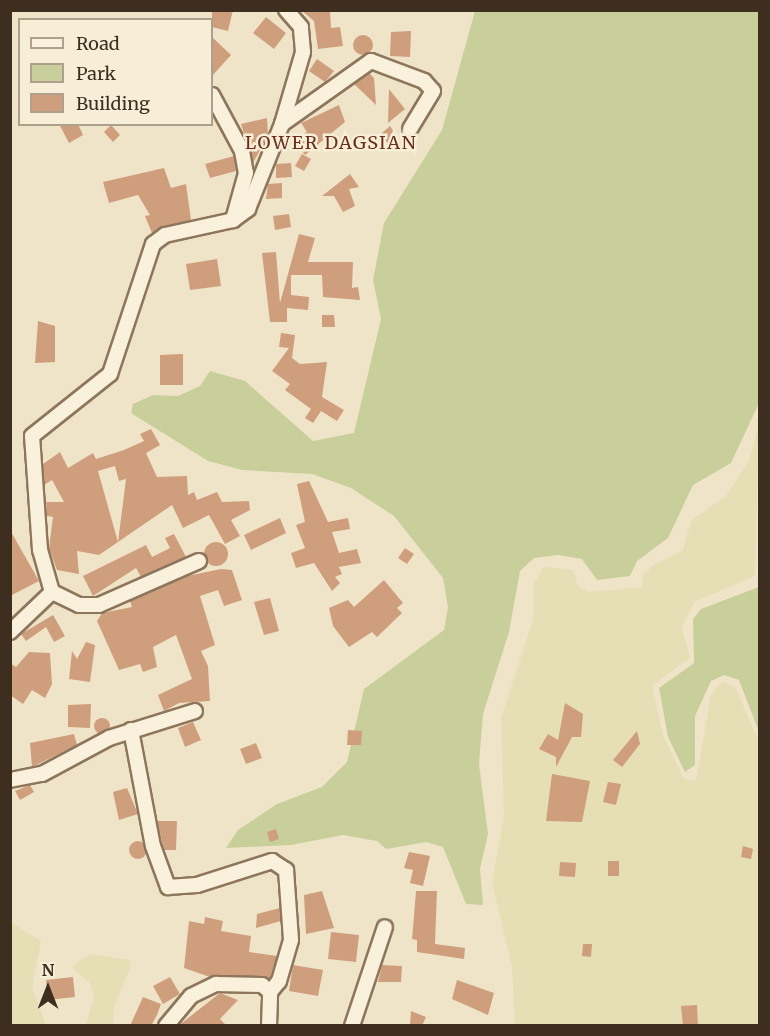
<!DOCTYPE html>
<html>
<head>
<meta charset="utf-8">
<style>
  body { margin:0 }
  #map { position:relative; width:770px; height:1036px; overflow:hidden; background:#f0e4c8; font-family:Merriweather,serif }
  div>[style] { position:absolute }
  .farmland>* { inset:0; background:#e6deb5 }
  .green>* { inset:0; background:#c9cf9b }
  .building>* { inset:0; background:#cf9f7d }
  .round { border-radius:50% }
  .roads { filter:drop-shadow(2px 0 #8d765c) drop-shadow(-2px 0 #8d765c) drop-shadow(0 2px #8d765c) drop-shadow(0 -2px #8d765c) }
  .street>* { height:14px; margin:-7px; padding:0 7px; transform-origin:7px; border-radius:7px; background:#faf1dc }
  span { translate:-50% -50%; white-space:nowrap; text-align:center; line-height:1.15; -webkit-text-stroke:5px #f7eed8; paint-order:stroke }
  .quarter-label { font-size:18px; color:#6b2e1e; letter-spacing:1.5px }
  .frame { position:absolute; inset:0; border:12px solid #3d2e20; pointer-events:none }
  .legend { position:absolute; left:18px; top:18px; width:195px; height:108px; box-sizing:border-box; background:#f7eed8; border:2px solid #ada18e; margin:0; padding:8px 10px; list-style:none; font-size:18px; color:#3d2e20 }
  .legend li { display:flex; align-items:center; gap:12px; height:30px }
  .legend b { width:30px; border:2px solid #ada18e }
  .north { position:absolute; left:18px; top:958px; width:60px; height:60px; -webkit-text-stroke:4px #f7eed8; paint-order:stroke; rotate:0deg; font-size:16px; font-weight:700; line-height:24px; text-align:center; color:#3d2e20 }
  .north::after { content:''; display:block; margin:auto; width:21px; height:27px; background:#3d2e20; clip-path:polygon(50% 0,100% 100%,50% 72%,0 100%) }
</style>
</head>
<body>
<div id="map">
  <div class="farmland">
    <div style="clip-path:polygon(759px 422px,755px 576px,694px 602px,682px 628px,690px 658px,652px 686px,663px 735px,684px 779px,696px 781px,711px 694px,722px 682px,735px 687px,759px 741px,759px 1025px,515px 1025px,512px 967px,492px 882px,504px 816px,501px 718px,533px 620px,533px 585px,544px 567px,573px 570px,578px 586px,588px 592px,643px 587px,643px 575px,655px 564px,683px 550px,691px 521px,726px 496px,749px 461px)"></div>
    <div style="clip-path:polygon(10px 922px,41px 941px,32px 987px,46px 1025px,11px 1025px)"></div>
    <div style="clip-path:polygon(90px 954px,129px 960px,131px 966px,114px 1007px,113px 1025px,86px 1025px,94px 998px,90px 983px,72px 967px)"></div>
  </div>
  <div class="green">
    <div style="clip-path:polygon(475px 11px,759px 11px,759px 403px,731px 463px,693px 485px,668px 538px,637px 561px,630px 576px,597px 580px,582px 559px,558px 555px,534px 558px,520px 571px,509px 632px,483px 714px,479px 764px,488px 834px,480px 869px,483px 905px,466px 904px,443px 847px,426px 842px,386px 849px,377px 841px,343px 835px,291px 845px,226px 848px,238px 830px,277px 804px,322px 787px,347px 762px,364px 689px,444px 630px,448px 607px,443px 578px,394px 516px,351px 488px,312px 474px,242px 470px,208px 461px,131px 413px,133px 404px,153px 395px,178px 396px,200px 386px,210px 371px,245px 381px,313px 441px,354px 433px,381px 319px,373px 280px,384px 223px,442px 130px)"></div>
    <div style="clip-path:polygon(759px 587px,759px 732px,739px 680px,724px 675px,711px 681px,695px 716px,695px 765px,685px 772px,668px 737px,659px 688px,694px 663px,693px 619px,701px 609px)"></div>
  </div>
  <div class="building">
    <div style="clip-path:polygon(212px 10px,233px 10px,228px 31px,212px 27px)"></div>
    <div style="clip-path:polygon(301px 10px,330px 10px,331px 28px,340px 27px,343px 46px,318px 49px,314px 21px)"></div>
    <div style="clip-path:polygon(266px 17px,286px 33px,274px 49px,253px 33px)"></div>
    <div style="clip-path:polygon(411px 31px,410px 57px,390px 56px,391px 32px)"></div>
    <div class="round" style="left:353px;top:35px;width:20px;height:20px"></div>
    <div style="clip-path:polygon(212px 37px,231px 55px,212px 76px)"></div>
    <div style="clip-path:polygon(317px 59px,334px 71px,325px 82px,309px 71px)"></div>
    <div style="clip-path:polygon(369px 73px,374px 78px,376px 105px,354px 84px)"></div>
    <div style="clip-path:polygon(389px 89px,405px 109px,388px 123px)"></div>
    <div style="clip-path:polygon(339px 105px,345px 122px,305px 155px,293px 138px,307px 132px,301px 123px)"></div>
    <div style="clip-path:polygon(267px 118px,268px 135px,253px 163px,241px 124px)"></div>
    <div style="clip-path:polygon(59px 124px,78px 124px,83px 135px,69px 143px)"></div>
    <div style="clip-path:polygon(111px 125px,120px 135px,113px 142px,104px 132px)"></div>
    <div style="clip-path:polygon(390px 126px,398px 138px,389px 145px,381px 134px)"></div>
    <div style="clip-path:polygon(302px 154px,311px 159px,304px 171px,295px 166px)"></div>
    <div style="clip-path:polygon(234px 156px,236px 171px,210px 178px,205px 164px)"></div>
    <div style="clip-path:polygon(291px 163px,292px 177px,276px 178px,276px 164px)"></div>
    <div style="clip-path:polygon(164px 168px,171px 188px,186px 184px,191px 220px,152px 233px,145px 216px,150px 215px,138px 195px,109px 203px,103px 182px)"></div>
    <div style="clip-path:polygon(350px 174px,359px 187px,349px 189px,355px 206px,343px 212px,334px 196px,322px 196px)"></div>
    <div style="clip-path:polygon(282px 183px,282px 198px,266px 199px,268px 184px)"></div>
    <div style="clip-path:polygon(289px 214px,291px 227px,275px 230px,273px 216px)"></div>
    <div style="clip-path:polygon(299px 234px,315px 238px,308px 262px,353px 262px,352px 288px,358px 287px,360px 300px,323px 297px,322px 275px,291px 275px,291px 295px,309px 297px,308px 310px,287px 308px,287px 322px,270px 322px,262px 253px,276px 252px,280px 303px)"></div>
    <div style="clip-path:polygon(217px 259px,221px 286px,190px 290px,186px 264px)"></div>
    <div style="clip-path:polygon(322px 315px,334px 315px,335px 327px,322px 327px)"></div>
    <div style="clip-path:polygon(38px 321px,55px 326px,55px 362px,35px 363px)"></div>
    <div style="clip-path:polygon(281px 333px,295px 335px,292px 358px,300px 364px,327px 362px,322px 397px,344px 410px,337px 421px,321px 411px,313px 423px,305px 418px,311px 409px,285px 390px,290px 384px,272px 371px,289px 348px,279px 347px)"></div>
    <div style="clip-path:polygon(183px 354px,183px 385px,160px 385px,160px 355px)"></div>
    <div style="clip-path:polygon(evenodd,151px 429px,160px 445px,146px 453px,157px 477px,187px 476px,188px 495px,194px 492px,197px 500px,217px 492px,222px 502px,249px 501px,250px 510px,231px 520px,240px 536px,225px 544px,209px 515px,183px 528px,172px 505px,99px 555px,77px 551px,79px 574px,57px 570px,49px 548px,53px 517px,47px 516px,46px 502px,64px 502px,52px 480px,44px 485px,43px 464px,60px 452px,68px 468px,93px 453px,96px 459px,124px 450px,144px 441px,140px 434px,151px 429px,115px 466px,119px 481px,126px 479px,118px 542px,98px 471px,115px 466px)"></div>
    <div style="clip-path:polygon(309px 481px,328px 522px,348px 518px,350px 529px,332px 532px,339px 553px,357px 549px,361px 563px,339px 567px,342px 574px,335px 577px,340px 583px,332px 591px,314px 563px,296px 568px,291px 553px,305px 548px,296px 525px,305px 522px,297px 484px)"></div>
    <div style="clip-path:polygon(280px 518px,286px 533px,251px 550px,244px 535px)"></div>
    <div style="clip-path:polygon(10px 530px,39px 581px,10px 596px)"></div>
    <div style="clip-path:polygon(174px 534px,186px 557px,141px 577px,136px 568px,93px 596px,83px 576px,146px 545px,152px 557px,170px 548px,165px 538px)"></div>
    <div class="round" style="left:204px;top:542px;width:24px;height:24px"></div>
    <div style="clip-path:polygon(405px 548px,414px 554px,407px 564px,398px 558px)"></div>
    <div style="clip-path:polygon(221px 569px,232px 570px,242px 600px,224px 606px,218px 590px,200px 596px,215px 645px,201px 651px,208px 666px,210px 701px,179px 703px,164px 711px,158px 695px,192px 679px,176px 635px,153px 647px,157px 667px,143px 672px,140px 664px,119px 670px,97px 621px,102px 613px,132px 607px,130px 601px,187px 576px)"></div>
    <div style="clip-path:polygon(384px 580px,403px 603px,397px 608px,402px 613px,377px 637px,372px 632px,349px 647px,333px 626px,329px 608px,348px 600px,354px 607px)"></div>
    <div style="clip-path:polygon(270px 598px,279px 631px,264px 635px,254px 602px)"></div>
    <div style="clip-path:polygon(53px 615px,65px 636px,54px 642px,46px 627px,26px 641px,21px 634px)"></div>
    <div style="clip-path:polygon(86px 642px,95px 645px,90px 682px,69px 679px,72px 651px,77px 659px)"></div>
    <div style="clip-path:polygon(29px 652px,50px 653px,52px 684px,45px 698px,32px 690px,23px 704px,10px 695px,10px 663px,16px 667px)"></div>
    <div style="clip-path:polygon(565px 703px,583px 714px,581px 737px,572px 737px,556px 767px,556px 757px,539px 749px,548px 734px,558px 740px)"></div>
    <div style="clip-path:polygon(91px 704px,90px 728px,68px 727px,68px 705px)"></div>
    <div class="round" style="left:94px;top:718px;width:16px;height:16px"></div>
    <div style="clip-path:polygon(193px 722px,201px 740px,185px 747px,178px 728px)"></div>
    <div style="clip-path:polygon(348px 730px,362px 731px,361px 745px,347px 745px)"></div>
    <div style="clip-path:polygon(637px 731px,640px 744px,622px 767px,613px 760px)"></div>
    <div style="clip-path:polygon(74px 734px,77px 745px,32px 767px,30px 743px)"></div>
    <div style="clip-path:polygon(256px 743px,262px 758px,246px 764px,240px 749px)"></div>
    <div style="clip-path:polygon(552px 774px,590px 781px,582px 822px,546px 821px)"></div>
    <div style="clip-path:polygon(608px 782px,621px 784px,616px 805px,603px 802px)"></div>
    <div style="clip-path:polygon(30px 785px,34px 792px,20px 800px,15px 791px)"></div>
    <div style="clip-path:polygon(127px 788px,138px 814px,119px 820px,113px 792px)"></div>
    <div style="clip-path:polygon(157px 821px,177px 821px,176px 850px,164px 850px)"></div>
    <div style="clip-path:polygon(276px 829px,279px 839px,270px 842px,267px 832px)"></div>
    <div class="round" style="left:129px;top:841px;width:18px;height:18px"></div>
    <div style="clip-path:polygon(743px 846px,753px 849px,751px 859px,741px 857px)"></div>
    <div style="clip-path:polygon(409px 852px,430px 856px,423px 886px,410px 883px,413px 870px,404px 868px)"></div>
    <div style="clip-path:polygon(608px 861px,619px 861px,619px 876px,608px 876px)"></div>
    <div style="clip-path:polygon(560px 862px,576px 863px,575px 877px,559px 876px)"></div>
    <div style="clip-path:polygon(322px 891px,334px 928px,306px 934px,304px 895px)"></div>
    <div style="clip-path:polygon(416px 891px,437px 891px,435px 944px,465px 948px,464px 959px,417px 952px,417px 940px,412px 939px)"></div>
    <div style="clip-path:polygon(280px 908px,281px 921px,256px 928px,257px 914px)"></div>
    <div style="clip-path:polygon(205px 917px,223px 921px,221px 931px,251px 936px,249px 952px,277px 956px,270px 977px,210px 977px,184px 968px,189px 921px,204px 924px)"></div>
    <div style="clip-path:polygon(331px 932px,359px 935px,356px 962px,328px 959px)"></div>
    <div style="clip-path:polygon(583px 944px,592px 944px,591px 957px,582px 956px)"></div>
    <div style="clip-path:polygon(293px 965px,323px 970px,318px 996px,289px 991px)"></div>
    <div style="clip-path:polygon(382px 965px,402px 966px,401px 982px,378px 982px)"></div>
    <div style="clip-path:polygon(73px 977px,75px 997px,48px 1000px,46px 980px)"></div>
    <div style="clip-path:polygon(170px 977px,180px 994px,163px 1004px,153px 986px)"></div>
    <div style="clip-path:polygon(457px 980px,494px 993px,488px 1015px,452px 999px)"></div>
    <div style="clip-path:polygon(220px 993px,238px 1000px,220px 1019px,227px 1026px,178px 1026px)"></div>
    <div style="clip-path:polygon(143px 997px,161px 1004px,157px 1015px,151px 1026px,130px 1026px)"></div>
    <div style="clip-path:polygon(697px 1005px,698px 1026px,683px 1026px,681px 1006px)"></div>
    <div style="clip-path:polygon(411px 1011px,426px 1017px,422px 1026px,410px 1026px)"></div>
  </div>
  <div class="roads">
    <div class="street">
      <div style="left:212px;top:95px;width:64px;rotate:61.8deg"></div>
      <div style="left:242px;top:151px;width:22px;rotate:80deg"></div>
      <div style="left:246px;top:173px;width:49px;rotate:105.5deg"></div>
      <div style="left:282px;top:124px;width:109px;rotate:-35.3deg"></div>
      <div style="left:371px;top:61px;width:57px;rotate:20.7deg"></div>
      <div style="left:424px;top:81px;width:13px;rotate:48deg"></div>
      <div style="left:433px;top:91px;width:44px;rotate:121.2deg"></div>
      <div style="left:199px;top:561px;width:109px;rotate:156.3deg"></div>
      <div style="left:99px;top:605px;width:20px;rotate:180deg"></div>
      <div style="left:79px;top:605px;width:30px;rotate:-154deg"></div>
      <div style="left:52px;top:592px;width:44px;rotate:-105.9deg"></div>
      <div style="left:40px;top:550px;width:114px;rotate:-94deg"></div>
      <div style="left:32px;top:436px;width:100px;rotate:-38.5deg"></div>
      <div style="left:110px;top:374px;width:137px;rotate:-71.7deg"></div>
      <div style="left:153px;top:244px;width:15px;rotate:-37deg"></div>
      <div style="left:165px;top:235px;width:70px;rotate:-12.4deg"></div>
      <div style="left:233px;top:220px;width:19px;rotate:-36deg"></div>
      <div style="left:248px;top:209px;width:92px;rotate:-68.2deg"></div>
      <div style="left:282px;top:124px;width:75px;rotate:-73.7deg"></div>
      <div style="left:303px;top:52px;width:25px;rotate:-95deg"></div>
      <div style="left:301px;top:27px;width:23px;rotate:-131deg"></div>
      <div style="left:10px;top:632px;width:58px;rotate:-43.6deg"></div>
      <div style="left:131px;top:730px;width:118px;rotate:79.3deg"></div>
      <div style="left:153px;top:846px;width:44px;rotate:69.9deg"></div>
      <div style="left:168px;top:887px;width:29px;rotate:-4deg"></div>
      <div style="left:197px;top:885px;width:79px;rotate:-17.7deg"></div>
      <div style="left:272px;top:861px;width:17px;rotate:33deg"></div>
      <div style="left:286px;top:870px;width:70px;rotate:85.9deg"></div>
      <div style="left:291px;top:940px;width:43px;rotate:106.3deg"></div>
      <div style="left:279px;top:981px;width:14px;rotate:129deg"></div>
      <div style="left:10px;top:780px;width:33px;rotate:-11deg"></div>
      <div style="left:42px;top:774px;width:76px;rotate:-28.2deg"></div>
      <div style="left:109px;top:738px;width:90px;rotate:-17.4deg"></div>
      <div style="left:166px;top:1026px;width:39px;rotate:-50deg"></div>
      <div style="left:191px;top:996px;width:28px;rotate:-26deg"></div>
      <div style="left:216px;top:984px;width:46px;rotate:1.2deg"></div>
      <div style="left:262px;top:985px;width:11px;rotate:41deg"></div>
      <div style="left:269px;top:1026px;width:34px;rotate:-88deg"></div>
      <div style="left:352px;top:1026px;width:104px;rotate:-71.6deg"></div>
    </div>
  </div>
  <div class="quarter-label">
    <span style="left:331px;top:143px">LOWER DAGSIAN</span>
  </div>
  <div class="frame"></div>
  <ul class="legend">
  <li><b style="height:8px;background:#faf1dc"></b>Road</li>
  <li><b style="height:16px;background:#c9cf9b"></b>Park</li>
  <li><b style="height:16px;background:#cf9f7d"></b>Building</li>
  </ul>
  <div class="north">N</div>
</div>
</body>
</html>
